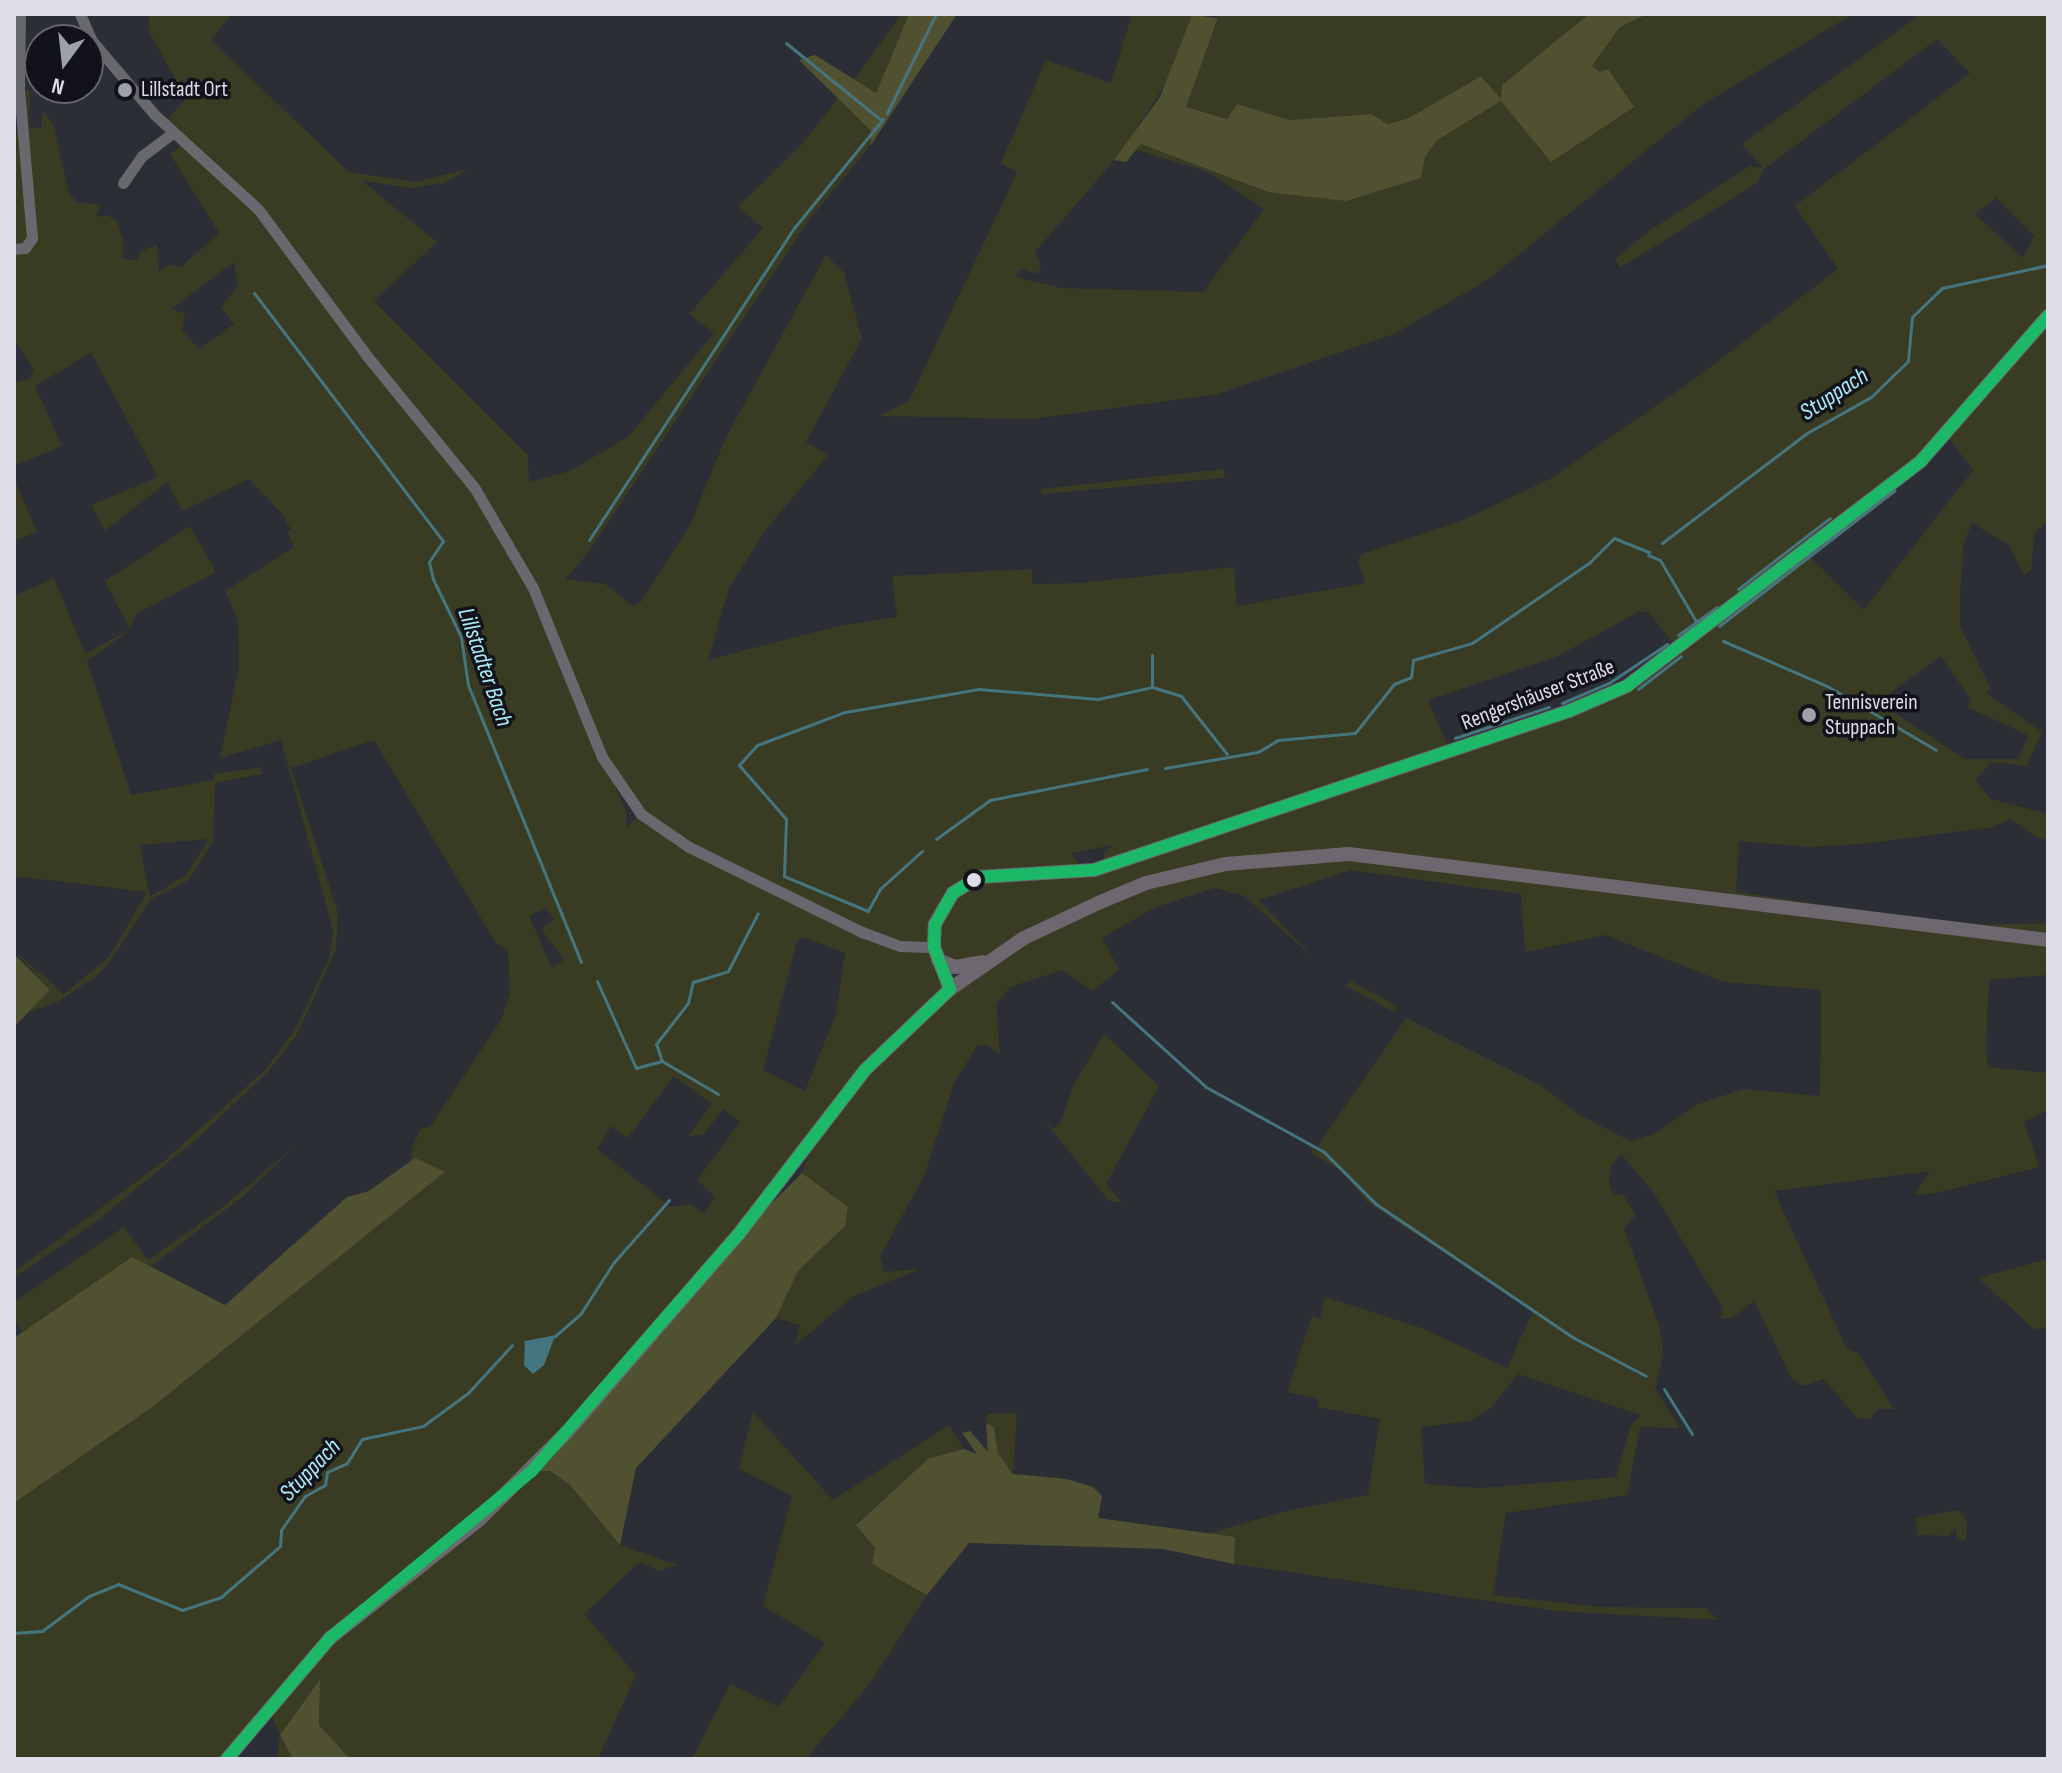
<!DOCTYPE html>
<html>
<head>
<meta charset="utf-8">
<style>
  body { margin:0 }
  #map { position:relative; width:2062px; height:1773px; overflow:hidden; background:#2c2e36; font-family:"Sofia Sans Condensed",sans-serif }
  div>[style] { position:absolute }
  .green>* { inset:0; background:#393b23 }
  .forest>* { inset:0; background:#4f5131 }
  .water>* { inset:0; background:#45757f }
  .stream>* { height:3px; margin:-1.5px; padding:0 1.5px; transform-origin:1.5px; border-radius:1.5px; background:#45757f }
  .minor>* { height:11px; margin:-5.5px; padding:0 5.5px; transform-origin:5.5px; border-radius:5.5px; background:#68696f }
  .major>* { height:14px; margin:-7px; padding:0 7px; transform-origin:7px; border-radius:7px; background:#6d676f }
  .bus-1>* { height:12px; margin:-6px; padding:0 6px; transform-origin:6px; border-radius:6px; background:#1ab867 }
  .dots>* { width:22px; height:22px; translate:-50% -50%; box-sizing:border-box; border:4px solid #12131a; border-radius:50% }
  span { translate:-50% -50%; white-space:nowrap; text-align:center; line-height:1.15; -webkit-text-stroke:7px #12131a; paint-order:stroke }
  .poi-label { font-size:22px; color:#dcdde8 }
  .left { translate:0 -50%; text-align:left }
  .street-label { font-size:22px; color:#dcdde8 }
  .water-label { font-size:24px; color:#a8edfb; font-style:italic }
  .frame { position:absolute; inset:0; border:16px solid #dcdde8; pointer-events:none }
  .north { position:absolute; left:24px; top:24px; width:80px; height:80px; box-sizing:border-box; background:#12131a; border:2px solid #63646c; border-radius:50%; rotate:195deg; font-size:22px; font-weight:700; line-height:32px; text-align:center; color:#dcdde8 }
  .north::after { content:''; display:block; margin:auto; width:28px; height:36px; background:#9ea0aa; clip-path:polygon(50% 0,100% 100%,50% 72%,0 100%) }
</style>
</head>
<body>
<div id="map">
  <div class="green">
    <div style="clip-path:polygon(evenodd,148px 14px,232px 14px,211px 40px,349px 172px,415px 182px,468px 169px,444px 183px,410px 188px,362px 181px,437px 242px,374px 301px,528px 455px,529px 482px,570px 471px,628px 437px,714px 333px,689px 314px,763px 228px,738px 207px,804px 142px,838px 98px,870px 130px,871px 145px,808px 221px,588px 553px,565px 579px,605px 584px,633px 606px,641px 602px,691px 523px,726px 437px,826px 255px,844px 273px,862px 338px,806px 442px,828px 455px,765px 531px,729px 588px,708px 660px,838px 626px,897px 617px,892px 576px,1032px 569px,1032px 584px,1080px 583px,1234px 567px,1237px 606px,1365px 583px,1358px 560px,1362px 554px,1461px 521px,1552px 478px,1700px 375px,1838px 269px,1795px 206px,1970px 73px,1937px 39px,1764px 169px,1757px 183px,1620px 268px,1615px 259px,1649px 231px,1750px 166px,1763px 168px,1742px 144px,1921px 14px,2048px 14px,2048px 521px,2035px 532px,2031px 570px,2024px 575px,2009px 545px,1972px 523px,1964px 542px,1960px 592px,1960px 626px,1991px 689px,1986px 693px,2042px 732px,2027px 766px,1992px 762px,1975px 780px,1991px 799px,2048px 814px,2048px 839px,2037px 838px,2011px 819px,1993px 827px,1861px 844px,1809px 847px,1739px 841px,1736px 892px,1970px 925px,2048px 923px,2048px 975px,1989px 980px,1986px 1052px,1988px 1067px,2048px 1073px,2048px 1110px,2024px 1122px,2039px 1167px,1936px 1193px,1914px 1195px,1930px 1171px,1774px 1191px,1847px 1349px,1858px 1353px,1894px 1409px,1878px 1409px,1870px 1419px,1858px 1418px,1823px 1379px,1802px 1386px,1792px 1379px,1754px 1301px,1732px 1318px,1721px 1319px,1722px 1307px,1654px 1193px,1621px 1154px,1611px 1166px,1609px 1182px,1613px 1194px,1624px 1196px,1636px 1215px,1624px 1229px,1660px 1328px,1663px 1353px,1655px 1389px,1680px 1428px,1640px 1427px,1627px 1495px,1506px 1513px,1493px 1595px,1598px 1607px,1706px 1608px,1718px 1620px,1557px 1611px,1234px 1564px,1235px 1537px,1207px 1534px,1286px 1511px,1368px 1495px,1380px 1419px,1317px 1407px,1319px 1399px,1287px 1392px,1312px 1316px,1320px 1319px,1325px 1297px,1422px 1328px,1507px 1368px,1533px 1311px,1367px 1202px,1343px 1172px,1313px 1154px,1310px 1145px,1317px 1147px,1406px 1018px,1542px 1086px,1578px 1114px,1630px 1141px,1654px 1134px,1698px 1104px,1743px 1089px,1820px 1096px,1821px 990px,1724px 982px,1605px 935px,1525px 952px,1521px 894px,1351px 870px,1259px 900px,1316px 960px,1244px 896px,1214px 888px,1154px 908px,1102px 938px,1119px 969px,1093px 991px,1062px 970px,1010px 987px,996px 1004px,1000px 1054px,987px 1045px,977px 1046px,955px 1081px,924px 1176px,880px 1256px,884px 1272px,920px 1269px,854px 1296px,795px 1345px,800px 1325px,776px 1318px,798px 1271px,845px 1226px,848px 1208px,802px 1173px,810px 1148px,532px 1473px,550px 1471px,570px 1485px,620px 1545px,677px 1565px,659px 1571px,640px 1562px,584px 1614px,636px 1675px,598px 1759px,350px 1759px,319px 1725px,318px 1681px,280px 1735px,293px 1759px,277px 1759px,280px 1735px,270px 1713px,227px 1759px,14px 1759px,14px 1503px,151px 1408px,444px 1173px,415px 1159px,410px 1163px,412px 1148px,421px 1128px,430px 1127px,501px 1020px,510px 993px,508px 950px,496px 943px,374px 740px,291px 768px,338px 913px,336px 950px,296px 1036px,268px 1072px,198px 1138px,98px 1220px,14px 1278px,14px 1272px,164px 1161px,266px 1069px,296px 1028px,329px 959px,333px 930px,281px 740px,220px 758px,239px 667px,238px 620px,225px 591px,294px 547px,287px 531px,292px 531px,280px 511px,249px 479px,182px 511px,167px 482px,105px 531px,91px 505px,158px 477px,91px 353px,35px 386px,62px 446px,14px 466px,14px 383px,28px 379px,34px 370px,14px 340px,14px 133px,24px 137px,19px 89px,30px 91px,29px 127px,41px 128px,43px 110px,53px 124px,69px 193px,77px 202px,101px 205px,96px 217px,107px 215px,117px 221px,123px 239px,122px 258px,137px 260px,140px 252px,157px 244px,159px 272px,170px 264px,181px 267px,219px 233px,170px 154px,187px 142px,164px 123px,186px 99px,150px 33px,148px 14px,1996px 198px,2034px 236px,2023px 258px,1975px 214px,1996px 198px,148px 14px,234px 262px,238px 286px,221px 307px,234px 324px,199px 349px,182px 330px,185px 314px,171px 309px,234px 262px,148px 14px,1947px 436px,1973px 470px,1864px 610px,1805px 552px,1947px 436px,148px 14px,1640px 611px,1648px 612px,1677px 648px,1588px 705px,1450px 751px,1428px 700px,1556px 657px,1640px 611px,148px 14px,1941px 656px,1971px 700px,1967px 707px,2028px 735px,2019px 759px,1964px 759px,1878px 702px,1941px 656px,148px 14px,605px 763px,641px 814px,626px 827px,626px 811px,605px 763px,148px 14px,1113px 845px,1104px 853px,1105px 867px,1084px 872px,1071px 853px,1113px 845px,148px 14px,547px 908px,554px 919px,541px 929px,564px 960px,552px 968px,529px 916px,547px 908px,148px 14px,803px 937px,845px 953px,836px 1014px,805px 1091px,763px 1070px,797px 942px,803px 937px,148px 14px,939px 961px,992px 961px,950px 988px,939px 961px,148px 14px,674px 1076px,712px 1104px,688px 1136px,704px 1134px,723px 1109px,740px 1122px,697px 1180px,715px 1197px,704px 1213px,690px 1204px,671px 1207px,597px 1149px,611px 1126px,627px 1138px,630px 1135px,674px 1076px,148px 14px,1518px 1374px,1641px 1415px,1631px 1425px,1616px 1477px,1479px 1488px,1425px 1484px,1421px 1427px,1469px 1421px,1491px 1408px,1518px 1374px)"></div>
    <div style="clip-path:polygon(902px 14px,909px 14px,876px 93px,854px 79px)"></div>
    <div style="clip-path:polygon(1132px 14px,1192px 14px,1172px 74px,1122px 151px,1035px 252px,1041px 264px,1038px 274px,1021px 269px,1015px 277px,1062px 288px,1203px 292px,1264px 209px,1208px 172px,1136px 150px,1141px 144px,1267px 192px,1425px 157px,1436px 141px,1501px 100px,1481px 76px,1409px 118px,1388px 124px,1371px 114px,1290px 120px,1237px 104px,1227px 119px,1186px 107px,1220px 14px,1589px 14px,1502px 85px,1600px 72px,1591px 66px,1599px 50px,1620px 28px,1647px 14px,1853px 14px,1702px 105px,1489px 279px,1394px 334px,1218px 394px,1033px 419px,879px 416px,909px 401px,1017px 173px,1001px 163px,1046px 60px,1111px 83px)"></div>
    <div style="clip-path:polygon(1224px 469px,1225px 478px,1041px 494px,1041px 489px)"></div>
    <div style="clip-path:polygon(14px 478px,37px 532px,14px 541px)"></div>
    <div style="clip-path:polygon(evenodd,190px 526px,216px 572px,136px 614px,130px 630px,87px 661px,131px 795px,214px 780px,214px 774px,261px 767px,263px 774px,215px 783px,213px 841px,189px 880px,151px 899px,109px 963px,94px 978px,57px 1002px,29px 1012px,50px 990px,14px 950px,64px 994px,109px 957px,147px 892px,14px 876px,14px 596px,54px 578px,85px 654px,130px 629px,105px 581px,190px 526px,209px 839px,186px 875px,150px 897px,140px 845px,209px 839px)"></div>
    <div style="clip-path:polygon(1349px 980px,1397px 1006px,1394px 1012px,1346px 986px)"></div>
    <div style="clip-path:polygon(1104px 1034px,1159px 1086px,1106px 1184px,1123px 1203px,1109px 1201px,1042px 1118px,1054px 1129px,1061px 1121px,1074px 1084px)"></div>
    <div style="clip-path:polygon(296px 1145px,241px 1198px,150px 1267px,132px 1257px,23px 1333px,14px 1318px,14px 1302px,124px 1227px,148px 1260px,220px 1209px)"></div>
    <div style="clip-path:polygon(2048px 1259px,2048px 1326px,2035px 1330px,1978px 1278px)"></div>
    <div style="clip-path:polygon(753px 1412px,833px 1500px,949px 1425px,964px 1449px,929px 1458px,856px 1524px,875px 1548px,881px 1566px,927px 1595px,871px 1682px,806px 1759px,692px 1759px,730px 1684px,779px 1707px,825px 1643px,763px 1606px,792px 1496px,739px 1469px)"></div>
    <div style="clip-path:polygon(1017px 1413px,1013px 1474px,998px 1453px,994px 1428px,986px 1423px,987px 1414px)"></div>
    <div style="clip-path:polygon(1957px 1510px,1967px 1521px,1966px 1540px,1957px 1538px,1956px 1527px,1948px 1536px,1917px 1535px,1916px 1518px)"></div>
  </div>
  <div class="forest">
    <div style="clip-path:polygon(909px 14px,957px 14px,871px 145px,870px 130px,799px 60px,815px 55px,876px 93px)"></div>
    <div style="clip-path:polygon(1589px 14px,1647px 14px,1619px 28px,1592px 66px,1600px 72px,1608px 69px,1634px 107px,1551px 162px,1501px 101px,1436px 141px,1425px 157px,1421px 178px,1346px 201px,1268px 192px,1141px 144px,1126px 162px,1114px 160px,1160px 97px,1192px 15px,1218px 18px,1186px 107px,1227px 119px,1237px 104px,1290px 120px,1371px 114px,1388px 124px,1409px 118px,1481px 76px,1501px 99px,1502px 85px)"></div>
    <div style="clip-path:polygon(14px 954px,50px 990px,14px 1027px)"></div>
    <div style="clip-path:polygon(415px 1158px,445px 1172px,151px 1408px,14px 1503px,14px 1338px,132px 1257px,225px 1305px,347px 1197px,369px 1191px)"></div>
    <div style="clip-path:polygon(802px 1173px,848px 1207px,845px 1226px,798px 1271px,776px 1318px,636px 1468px,620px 1545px,570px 1485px,550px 1471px,534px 1472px,728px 1247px)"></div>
    <div style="clip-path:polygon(986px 1423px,994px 1427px,998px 1453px,1013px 1474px,1067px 1479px,1093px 1487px,1102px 1496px,1098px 1518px,1235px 1537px,1234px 1564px,1163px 1549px,969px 1543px,927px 1595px,872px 1564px,875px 1548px,856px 1525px,929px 1458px,964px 1449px,977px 1454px,962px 1433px,970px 1431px,988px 1452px)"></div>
    <div style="clip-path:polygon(320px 1679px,319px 1725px,350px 1759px,293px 1759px,280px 1735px)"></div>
  </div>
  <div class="water">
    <div style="clip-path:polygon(555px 1336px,544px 1365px,533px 1374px,524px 1365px,525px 1342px)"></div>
  </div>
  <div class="stream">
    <div style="left:786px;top:43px;width:121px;rotate:39deg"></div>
    <div style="left:887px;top:113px;width:110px;rotate:-63.7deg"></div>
    <div style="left:254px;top:293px;width:312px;rotate:52.7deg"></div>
    <div style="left:443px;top:541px;width:25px;rotate:124deg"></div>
    <div style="left:429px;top:562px;width:17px;rotate:77deg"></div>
    <div style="left:433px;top:579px;width:64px;rotate:64.2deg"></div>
    <div style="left:461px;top:637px;width:49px;rotate:81.7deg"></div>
    <div style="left:468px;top:685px;width:299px;rotate:67.8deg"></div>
    <div style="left:589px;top:540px;width:373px;rotate:-56.7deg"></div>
    <div style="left:794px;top:228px;width:141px;rotate:-50.8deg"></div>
    <div style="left:1662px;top:543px;width:182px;rotate:-37.2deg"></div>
    <div style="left:1807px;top:433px;width:73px;rotate:-29.4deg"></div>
    <div style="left:1871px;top:397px;width:52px;rotate:-44.2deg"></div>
    <div style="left:1908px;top:361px;width:44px;rotate:-84.8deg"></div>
    <div style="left:1912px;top:317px;width:42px;rotate:-44deg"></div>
    <div style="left:1942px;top:288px;width:108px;rotate:-12.2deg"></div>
    <div style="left:1648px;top:555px;width:13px;rotate:23deg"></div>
    <div style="left:1660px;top:560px;width:71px;rotate:59.5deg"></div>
    <div style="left:1738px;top:589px;width:116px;rotate:-37.7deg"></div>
    <div style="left:1719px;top:626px;width:222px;rotate:-37.7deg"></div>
    <div style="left:1678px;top:635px;width:48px;rotate:-35.7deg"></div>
    <div style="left:1723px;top:641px;width:113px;rotate:23.4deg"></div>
    <div style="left:1827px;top:686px;width:126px;rotate:30.4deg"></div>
    <div style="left:1152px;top:687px;width:32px;rotate:-90deg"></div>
    <div style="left:1638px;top:689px;width:54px;rotate:-37.5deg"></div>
    <div style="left:1562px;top:703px;width:51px;rotate:-23.1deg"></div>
    <div style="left:1609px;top:683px;width:70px;rotate:-33.9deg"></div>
    <div style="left:1455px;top:738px;width:99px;rotate:-18.3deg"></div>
    <div style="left:1165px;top:768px;width:94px;rotate:-9.8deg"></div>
    <div style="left:1258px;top:752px;width:23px;rotate:-31deg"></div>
    <div style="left:1278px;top:740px;width:77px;rotate:-5.2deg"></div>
    <div style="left:1355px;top:733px;width:63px;rotate:-51.5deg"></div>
    <div style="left:1394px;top:684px;width:18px;rotate:-22deg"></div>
    <div style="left:1411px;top:677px;width:17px;rotate:-83deg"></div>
    <div style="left:1413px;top:660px;width:61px;rotate:-16.1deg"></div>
    <div style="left:1472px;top:643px;width:142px;rotate:-34.4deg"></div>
    <div style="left:1589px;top:563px;width:35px;rotate:-45deg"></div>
    <div style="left:1614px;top:538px;width:38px;rotate:22deg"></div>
    <div style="left:936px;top:839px;width:67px;rotate:-35.8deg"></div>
    <div style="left:990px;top:800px;width:160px;rotate:-11.2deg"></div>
    <div style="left:922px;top:851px;width:57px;rotate:137.9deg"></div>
    <div style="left:880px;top:889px;width:25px;rotate:119deg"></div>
    <div style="left:868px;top:911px;width:91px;rotate:-157.4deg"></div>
    <div style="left:784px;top:876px;width:57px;rotate:-88deg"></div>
    <div style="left:786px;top:819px;width:72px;rotate:-131deg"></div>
    <div style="left:739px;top:765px;width:27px;rotate:-48deg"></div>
    <div style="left:757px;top:745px;width:94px;rotate:-20.6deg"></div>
    <div style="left:845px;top:712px;width:136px;rotate:-9.7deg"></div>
    <div style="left:979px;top:689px;width:119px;rotate:4.8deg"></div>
    <div style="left:1098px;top:699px;width:55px;rotate:-12.5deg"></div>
    <div style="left:1152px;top:687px;width:30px;rotate:17deg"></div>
    <div style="left:1181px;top:696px;width:74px;rotate:51.6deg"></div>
    <div style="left:597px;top:981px;width:95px;rotate:65.9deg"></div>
    <div style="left:636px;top:1068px;width:27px;rotate:-15deg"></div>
    <div style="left:1112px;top:1002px;width:127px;rotate:42.1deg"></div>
    <div style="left:1206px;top:1087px;width:135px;rotate:28.8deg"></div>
    <div style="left:1324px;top:1152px;width:74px;rotate:45deg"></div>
    <div style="left:1376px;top:1204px;width:239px;rotate:34.1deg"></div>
    <div style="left:1574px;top:1338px;width:81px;rotate:27.8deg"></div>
    <div style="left:718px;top:1094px;width:65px;rotate:-149.5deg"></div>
    <div style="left:662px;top:1061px;width:18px;rotate:-109deg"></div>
    <div style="left:656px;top:1044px;width:52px;rotate:-52deg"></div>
    <div style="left:688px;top:1003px;width:22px;rotate:-77deg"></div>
    <div style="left:693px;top:982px;width:37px;rotate:-17deg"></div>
    <div style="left:728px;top:971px;width:65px;rotate:-62.7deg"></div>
    <div style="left:525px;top:1342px;width:31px;rotate:-11deg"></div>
    <div style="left:555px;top:1336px;width:35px;rotate:-41deg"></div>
    <div style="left:581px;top:1313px;width:61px;rotate:-57.1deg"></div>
    <div style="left:614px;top:1262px;width:83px;rotate:-48.4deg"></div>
    <div style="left:1664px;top:1389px;width:53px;rotate:58.1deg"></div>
    <div style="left:14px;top:1633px;width:28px;rotate:-4deg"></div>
    <div style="left:42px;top:1631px;width:59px;rotate:-36.7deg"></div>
    <div style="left:89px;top:1596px;width:31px;rotate:-22deg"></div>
    <div style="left:118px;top:1584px;width:69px;rotate:22.1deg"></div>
    <div style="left:182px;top:1610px;width:41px;rotate:-18.4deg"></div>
    <div style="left:221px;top:1597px;width:78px;rotate:-40.8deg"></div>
    <div style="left:280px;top:1546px;width:16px;rotate:-86deg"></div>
    <div style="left:281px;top:1530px;width:42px;rotate:-54.8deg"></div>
    <div style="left:305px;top:1496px;width:23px;rotate:-29deg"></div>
    <div style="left:325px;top:1485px;width:13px;rotate:-81deg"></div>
    <div style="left:327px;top:1472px;width:22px;rotate:-24deg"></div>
    <div style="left:347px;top:1463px;width:28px;rotate:-58deg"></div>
    <div style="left:362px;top:1439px;width:62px;rotate:-12deg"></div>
    <div style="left:423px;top:1426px;width:56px;rotate:-36.3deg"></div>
    <div style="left:468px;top:1393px;width:65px;rotate:-47.5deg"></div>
  </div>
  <div class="minor">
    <div style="left:80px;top:14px;width:30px;rotate:66deg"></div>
    <div style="left:92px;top:41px;width:97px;rotate:49.6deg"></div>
    <div style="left:155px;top:115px;width:139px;rotate:42.4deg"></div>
    <div style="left:258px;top:209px;width:183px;rotate:53.4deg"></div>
    <div style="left:367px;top:356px;width:169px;rotate:50.8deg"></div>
    <div style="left:474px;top:487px;width:117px;rotate:59.7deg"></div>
    <div style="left:533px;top:588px;width:183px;rotate:67.8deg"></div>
    <div style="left:602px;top:757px;width:69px;rotate:55.6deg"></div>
    <div style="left:641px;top:814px;width:58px;rotate:34.5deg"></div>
    <div style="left:689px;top:847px;width:193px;rotate:26.2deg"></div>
    <div style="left:862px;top:932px;width:40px;rotate:20.2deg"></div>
    <div style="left:900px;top:946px;width:34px;rotate:2deg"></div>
    <div style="left:123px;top:183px;width:33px;rotate:-55deg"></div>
    <div style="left:142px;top:156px;width:39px;rotate:-37deg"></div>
    <div style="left:14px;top:249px;width:11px;rotate:-5deg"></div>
    <div style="left:25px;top:248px;width:12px;rotate:-55deg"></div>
    <div style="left:32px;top:238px;width:150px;rotate:-95deg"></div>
    <div style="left:19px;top:89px;width:75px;rotate:-89.2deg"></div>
  </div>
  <div class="major">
    <div style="left:938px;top:960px;width:18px;rotate:22deg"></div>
    <div style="left:955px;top:967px;width:28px;rotate:-10deg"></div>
    <div style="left:950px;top:989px;width:45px;rotate:-110.9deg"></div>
    <div style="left:934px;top:947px;width:23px;rotate:-88deg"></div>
    <div style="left:935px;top:924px;width:36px;rotate:-60deg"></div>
    <div style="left:953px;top:893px;width:31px;rotate:-32deg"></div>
    <div style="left:979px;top:877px;width:115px;rotate:-3.5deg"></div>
    <div style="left:1094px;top:870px;width:501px;rotate:-18.51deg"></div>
    <div style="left:1569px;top:711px;width:63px;rotate:-23.3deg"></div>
    <div style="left:1627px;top:686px;width:370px;rotate:-37.4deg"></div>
    <div style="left:1921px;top:461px;width:193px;rotate:-48.8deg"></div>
    <div style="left:227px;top:1759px;width:159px;rotate:-49.6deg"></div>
    <div style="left:330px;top:1638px;width:191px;rotate:-38.4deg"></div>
    <div style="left:480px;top:1519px;width:124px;rotate:-45deg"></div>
    <div style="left:568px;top:1431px;width:259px;rotate:-49.1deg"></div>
    <div style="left:738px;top:1235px;width:208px;rotate:-52.4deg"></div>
    <div style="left:865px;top:1070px;width:117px;rotate:-43.6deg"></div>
    <div style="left:950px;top:989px;width:90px;rotate:-34.6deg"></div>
    <div style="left:1024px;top:938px;width:82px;rotate:-25.3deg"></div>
    <div style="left:1098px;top:903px;width:52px;rotate:-22.6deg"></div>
    <div style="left:1146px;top:883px;width:81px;rotate:-13.5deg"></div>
    <div style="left:1225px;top:864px;width:124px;rotate:-4.6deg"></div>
    <div style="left:1349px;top:854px;width:704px;rotate:7.01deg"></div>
  </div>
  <div class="bus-1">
    <div style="left:950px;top:989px;width:45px;rotate:-110.9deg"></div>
    <div style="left:934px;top:947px;width:23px;rotate:-88deg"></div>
    <div style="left:935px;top:924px;width:36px;rotate:-60deg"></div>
    <div style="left:953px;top:893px;width:31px;rotate:-32deg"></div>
    <div style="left:979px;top:877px;width:115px;rotate:-3.5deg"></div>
    <div style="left:1094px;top:870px;width:501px;rotate:-18.51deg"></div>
    <div style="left:1569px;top:711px;width:63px;rotate:-23.3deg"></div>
    <div style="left:1627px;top:686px;width:370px;rotate:-37.4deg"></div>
    <div style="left:1921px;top:461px;width:193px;rotate:-48.8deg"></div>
    <div style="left:227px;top:1759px;width:159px;rotate:-49.6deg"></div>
    <div style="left:330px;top:1638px;width:261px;rotate:-39.6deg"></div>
    <div style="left:531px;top:1472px;width:315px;rotate:-48.9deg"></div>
    <div style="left:738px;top:1235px;width:208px;rotate:-52.4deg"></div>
    <div style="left:865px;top:1070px;width:117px;rotate:-43.6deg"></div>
  </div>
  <div class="dots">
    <div style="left:125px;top:90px;background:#9ea0aa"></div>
    <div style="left:1809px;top:715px;background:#9ea0aa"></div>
    <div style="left:974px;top:880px;background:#dcdde8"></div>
  </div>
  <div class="poi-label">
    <span class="left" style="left:141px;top:90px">Lillstadt Ort</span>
    <span class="left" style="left:1825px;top:715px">Tennisverein<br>Stuppach</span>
  </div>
  <div class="street-label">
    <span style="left:1538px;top:695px;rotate:-21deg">Rengershäuser Straße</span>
  </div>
  <div class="water-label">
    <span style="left:1834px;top:394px;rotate:-33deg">Stuppach</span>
    <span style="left:485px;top:667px;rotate:71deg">Lillstadter Bach</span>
    <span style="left:310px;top:1470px;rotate:-46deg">Stuppach</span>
  </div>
  <div class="frame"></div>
  <div class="north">N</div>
</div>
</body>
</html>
